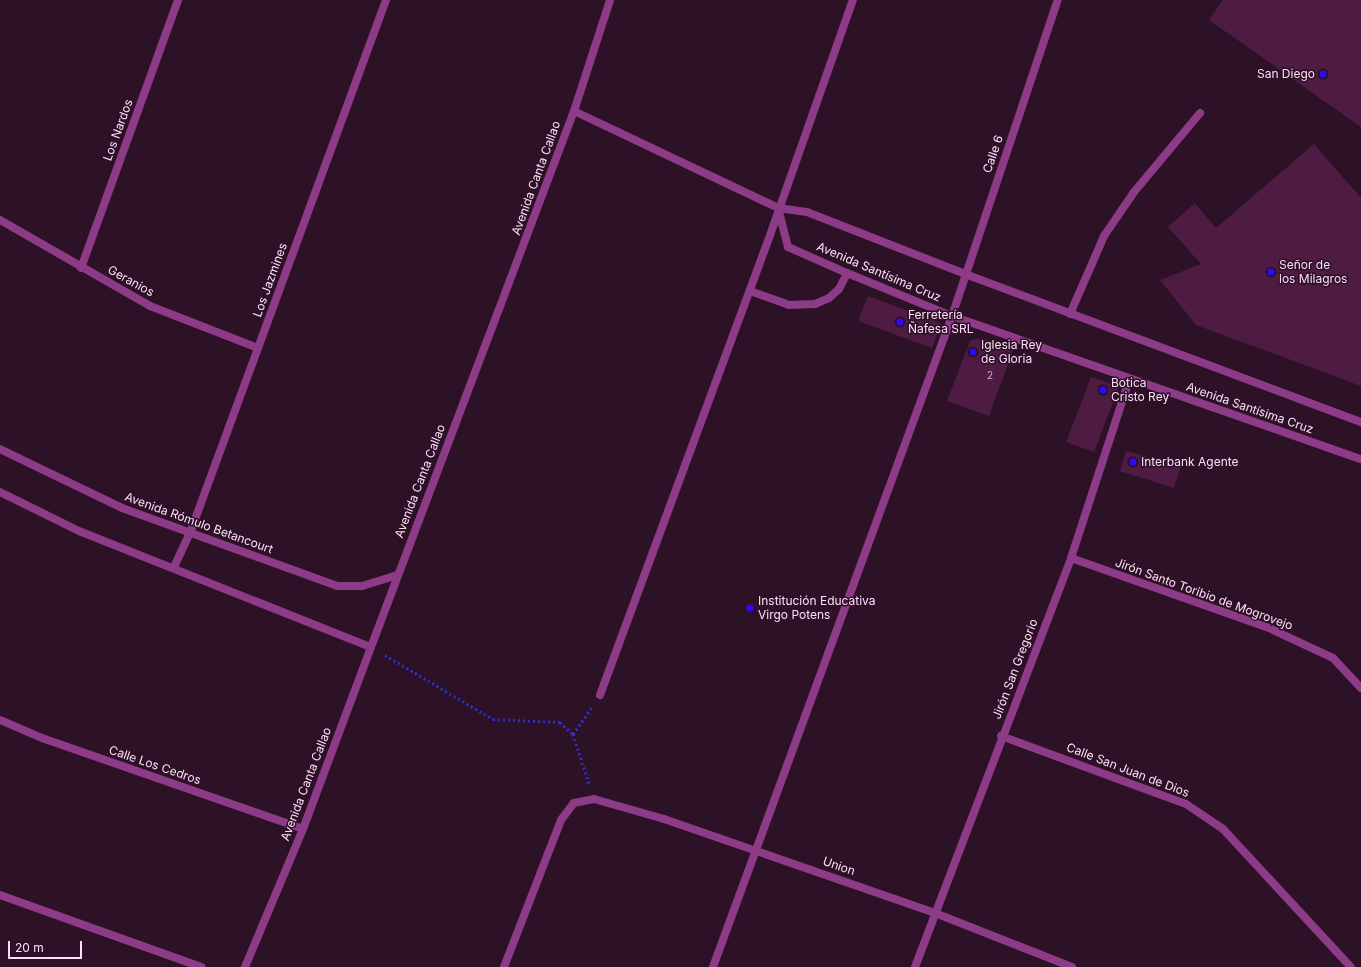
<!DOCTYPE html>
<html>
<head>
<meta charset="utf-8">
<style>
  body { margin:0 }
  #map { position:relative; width:1361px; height:967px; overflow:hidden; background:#2d1127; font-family:Inter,sans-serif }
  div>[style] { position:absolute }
  .building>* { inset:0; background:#4e1c42 }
  .path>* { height:2.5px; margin-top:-1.25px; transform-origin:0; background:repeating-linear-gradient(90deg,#2e30c2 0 2px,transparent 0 5px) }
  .service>* { height:8px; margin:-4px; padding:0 4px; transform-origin:4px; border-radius:4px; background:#8d3b86 }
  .minor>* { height:8px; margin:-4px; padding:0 4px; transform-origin:4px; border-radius:4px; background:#8d3b86 }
  .tertiary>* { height:8px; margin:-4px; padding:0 4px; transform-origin:4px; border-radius:4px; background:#8d3b86 }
  .dots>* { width:11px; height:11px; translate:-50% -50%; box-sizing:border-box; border:2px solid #2d1127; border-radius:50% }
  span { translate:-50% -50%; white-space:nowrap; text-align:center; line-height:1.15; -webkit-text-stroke:3px #2d1127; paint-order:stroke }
  .number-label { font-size:10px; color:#d3adcc }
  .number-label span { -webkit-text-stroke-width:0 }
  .poi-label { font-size:12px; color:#ffddfa }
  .right { translate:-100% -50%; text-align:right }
  .left { translate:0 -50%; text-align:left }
  .street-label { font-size:12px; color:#ffddfa }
  .scale { position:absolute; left:8px; top:941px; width:74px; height:18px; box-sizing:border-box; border:2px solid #ffddfa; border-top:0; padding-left:5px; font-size:12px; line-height:14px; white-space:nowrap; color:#ffddfa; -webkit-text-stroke:3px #2d1127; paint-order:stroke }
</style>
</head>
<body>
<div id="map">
  <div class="building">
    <div style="clip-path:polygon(1223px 0,1361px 0,1361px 127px,1209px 20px)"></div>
    <div style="clip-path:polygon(1314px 144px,1361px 198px,1361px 386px,1196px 325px,1160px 280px,1201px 264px,1168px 227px,1195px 203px,1216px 228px)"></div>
    <div style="clip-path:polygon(868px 296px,941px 323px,932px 348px,858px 321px)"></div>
    <div style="clip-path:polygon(981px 338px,1013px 350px,989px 416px,947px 401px,970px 341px)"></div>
    <div style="clip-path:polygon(1091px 377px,1119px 387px,1094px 452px,1066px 442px)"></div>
    <div style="clip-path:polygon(1126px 451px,1181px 466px,1174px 488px,1120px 471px)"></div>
  </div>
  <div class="path">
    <div style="left:385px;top:655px;width:126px;rotate:30.7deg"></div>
    <div style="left:493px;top:719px;width:67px;rotate:2.6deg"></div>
    <div style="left:560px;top:722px;width:18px;rotate:43deg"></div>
    <div style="left:573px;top:734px;width:52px;rotate:71.9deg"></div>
    <div style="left:573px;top:734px;width:32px;rotate:-55deg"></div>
  </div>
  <div class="service">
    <div style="left:750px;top:291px;width:41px;rotate:19.7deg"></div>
    <div style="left:789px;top:305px;width:26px;rotate:-2deg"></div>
    <div style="left:815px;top:304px;width:15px;rotate:-23deg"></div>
    <div style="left:829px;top:298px;width:13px;rotate:-42deg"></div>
    <div style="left:839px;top:289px;width:18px;rotate:-63deg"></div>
    <div style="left:1070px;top:314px;width:85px;rotate:-66.4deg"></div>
    <div style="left:1104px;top:236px;width:53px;rotate:-55.7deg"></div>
    <div style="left:1134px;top:192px;width:103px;rotate:-50.1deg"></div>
  </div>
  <div class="minor">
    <div style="left:574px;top:111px;width:117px;rotate:-72deg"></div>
    <div style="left:0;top:220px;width:173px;rotate:29.8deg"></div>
    <div style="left:150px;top:306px;width:116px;rotate:21.3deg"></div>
    <div style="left:81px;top:268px;width:285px;rotate:-70.1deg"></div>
    <div style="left:1071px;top:558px;width:210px;rotate:19.5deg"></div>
    <div style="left:1269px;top:628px;width:71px;rotate:25.1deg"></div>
    <div style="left:1333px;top:658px;width:41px;rotate:47deg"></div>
    <div style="left:174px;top:567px;width:38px;rotate:-65deg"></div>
    <div style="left:190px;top:533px;width:568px;rotate:-69.81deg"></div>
    <div style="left:600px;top:695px;width:484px;rotate:-69.7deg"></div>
    <div style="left:0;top:720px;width:46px;rotate:23.2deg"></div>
    <div style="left:42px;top:738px;width:276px;rotate:19.2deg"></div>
    <div style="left:1001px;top:736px;width:197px;rotate:20.2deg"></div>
    <div style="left:1186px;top:804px;width:45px;rotate:34deg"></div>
    <div style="left:1223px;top:829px;width:188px;rotate:47.2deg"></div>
    <div style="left:0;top:895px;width:214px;rotate:19.7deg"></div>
    <div style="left:245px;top:967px;width:150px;rotate:-67.2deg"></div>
    <div style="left:303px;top:829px;width:194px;rotate:-69.5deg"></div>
    <div style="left:504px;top:967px;width:158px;rotate:-68.8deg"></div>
    <div style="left:561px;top:820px;width:21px;rotate:-53deg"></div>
    <div style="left:574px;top:803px;width:20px;rotate:-11deg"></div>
    <div style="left:594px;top:799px;width:73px;rotate:15.9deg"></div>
    <div style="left:664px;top:819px;width:287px;rotate:19.1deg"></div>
    <div style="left:935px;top:913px;width:147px;rotate:21.5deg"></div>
    <div style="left:713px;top:967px;width:693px;rotate:-69.84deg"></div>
    <div style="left:952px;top:316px;width:333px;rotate:-71.5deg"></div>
    <div style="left:915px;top:967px;width:438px;rotate:-69.1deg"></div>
    <div style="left:1071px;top:558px;width:189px;rotate:-71.9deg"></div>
  </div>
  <div class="tertiary">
    <div style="left:778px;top:208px;width:40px;rotate:75.6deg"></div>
    <div style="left:788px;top:247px;width:64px;rotate:23.8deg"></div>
    <div style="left:847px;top:273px;width:113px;rotate:22.3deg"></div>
    <div style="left:952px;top:316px;width:433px;rotate:19.3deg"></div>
    <div style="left:768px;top:241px;width:256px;rotate:-70.6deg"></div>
    <div style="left:0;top:449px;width:136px;rotate:25.8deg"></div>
    <div style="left:122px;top:508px;width:229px;rotate:19.9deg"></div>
    <div style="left:337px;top:586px;width:25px"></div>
    <div style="left:362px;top:586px;width:37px;rotate:-17deg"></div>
    <div style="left:0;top:492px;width:88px;rotate:26.3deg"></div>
    <div style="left:79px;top:531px;width:314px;rotate:21.7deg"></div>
    <div style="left:371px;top:647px;width:573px;rotate:-69.26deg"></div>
    <div style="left:574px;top:111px;width:226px;rotate:25.4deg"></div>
    <div style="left:778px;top:208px;width:29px;rotate:8deg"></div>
    <div style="left:807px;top:212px;width:170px;rotate:21.4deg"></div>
    <div style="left:965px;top:274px;width:423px;rotate:20.5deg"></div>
  </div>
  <div class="dots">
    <div style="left:1323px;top:74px;background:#2d09ff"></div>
    <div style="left:1271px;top:272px;background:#2d09ff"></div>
    <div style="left:900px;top:322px;background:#2d09ff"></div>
    <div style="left:973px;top:352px;background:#2d09ff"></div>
    <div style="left:1103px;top:390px;background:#2d09ff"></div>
    <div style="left:1133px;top:462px;background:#2d09ff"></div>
    <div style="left:750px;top:608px;background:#2d09ff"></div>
  </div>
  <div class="number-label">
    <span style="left:990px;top:376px">2</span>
  </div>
  <div class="poi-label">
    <span class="right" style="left:1315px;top:74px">San Diego</span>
    <span class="left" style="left:1279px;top:272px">Señor de<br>los Milagros</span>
    <span class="left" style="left:908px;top:322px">Ferretería<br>Ñafesa SRL</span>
    <span class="left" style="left:981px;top:352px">Iglesia Rey<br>de Gloria</span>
    <span class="left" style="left:1111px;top:390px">Botica<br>Cristo Rey</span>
    <span class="left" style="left:1141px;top:462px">Interbank Agente</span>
    <span class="left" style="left:758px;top:608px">Institución Educativa<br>Virgo Potens</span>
  </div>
  <div class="street-label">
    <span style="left:118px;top:130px;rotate:-70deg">Los Nardos</span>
    <span style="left:993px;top:154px;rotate:-71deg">Calle 6</span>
    <span style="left:536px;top:178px;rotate:-70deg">Avenida Canta Callao</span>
    <span style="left:879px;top:272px;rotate:23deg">Avenida Santísima Cruz</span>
    <span style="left:270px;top:280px;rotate:-70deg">Los Jazmines</span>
    <span style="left:131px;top:281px;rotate:29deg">Geranios</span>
    <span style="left:1250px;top:408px;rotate:19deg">Avenida Santísima Cruz</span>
    <span style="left:420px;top:481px;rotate:-69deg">Avenida Canta Callao</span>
    <span style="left:199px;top:523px;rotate:20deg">Avenida Rómulo Betancourt</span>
    <span style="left:1204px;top:594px;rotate:20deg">Jirón Santo Toribio de Mogrovejo</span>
    <span style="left:1015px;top:669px;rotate:-69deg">Jirón San Gregorio</span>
    <span style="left:155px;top:765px;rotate:19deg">Calle Los Cedros</span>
    <span style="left:1128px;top:770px;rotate:21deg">Calle San Juan de Dios</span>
    <span style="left:306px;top:784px;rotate:-69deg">Avenida Canta Callao</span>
    <span style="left:839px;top:866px;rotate:19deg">Union</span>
  </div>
  <div class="scale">20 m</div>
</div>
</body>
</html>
